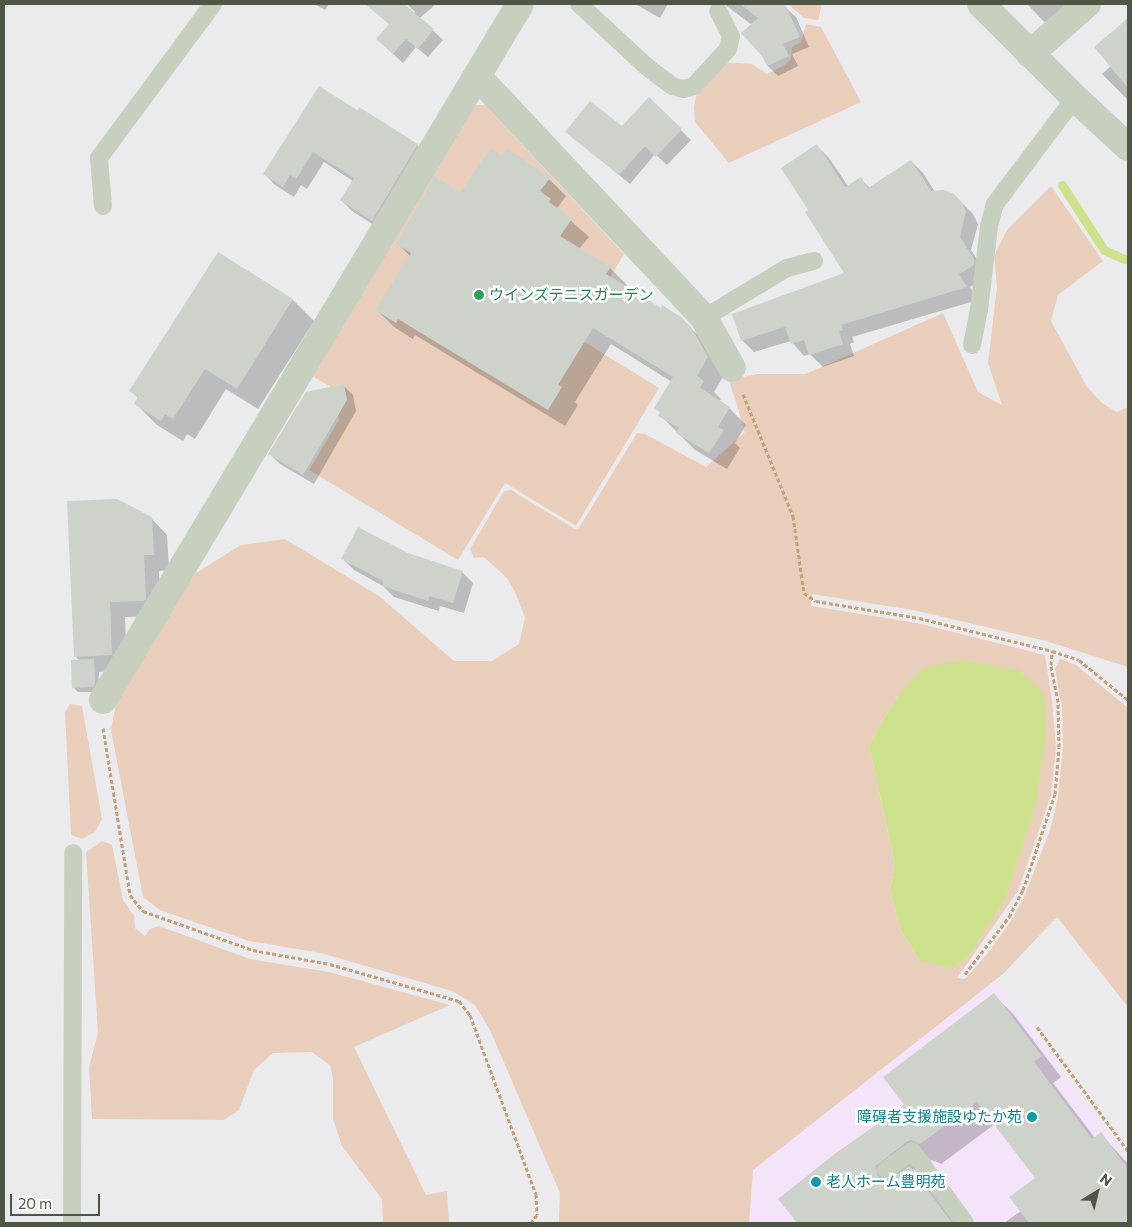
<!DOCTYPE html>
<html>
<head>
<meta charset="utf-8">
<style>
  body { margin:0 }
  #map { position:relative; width:1132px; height:1227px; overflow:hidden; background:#ebebee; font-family:Commissioner,"Noto Sans JP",sans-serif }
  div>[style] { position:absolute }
  .commercial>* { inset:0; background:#f3e4f9 }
  .green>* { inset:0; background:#e9cebc }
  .water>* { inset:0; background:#cee28d }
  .shadow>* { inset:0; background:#0003 }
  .stream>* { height:9px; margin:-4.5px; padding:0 4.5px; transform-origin:4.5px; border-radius:4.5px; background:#cee28d }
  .building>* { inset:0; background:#cdd3cb }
  .path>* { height:3px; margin-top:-1.5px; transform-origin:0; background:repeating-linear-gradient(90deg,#c3a078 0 4px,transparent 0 6.5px) }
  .lane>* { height:18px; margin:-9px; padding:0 9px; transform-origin:9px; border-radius:9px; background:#c7d0bf }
  .street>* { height:28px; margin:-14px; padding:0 14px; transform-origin:14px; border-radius:14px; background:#c7d0bf }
  .dots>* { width:14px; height:14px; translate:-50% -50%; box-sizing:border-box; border:2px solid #fff; border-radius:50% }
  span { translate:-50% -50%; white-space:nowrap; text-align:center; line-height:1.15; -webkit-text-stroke:5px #fff; paint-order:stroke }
  .leisure-label { font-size:15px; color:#27864d }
  .left { translate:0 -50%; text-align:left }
  .culture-label { font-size:15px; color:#0d838f }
  .right { translate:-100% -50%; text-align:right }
  .frame { position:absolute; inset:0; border:5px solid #4e5746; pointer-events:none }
  .north { position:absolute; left:1072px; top:1167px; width:50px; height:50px; -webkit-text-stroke:4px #fff; paint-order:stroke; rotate:36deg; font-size:14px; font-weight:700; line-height:20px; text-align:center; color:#4e5746 }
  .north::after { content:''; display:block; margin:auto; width:18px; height:22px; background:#4e5746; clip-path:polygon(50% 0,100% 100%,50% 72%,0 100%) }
  .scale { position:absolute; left:10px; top:1194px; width:90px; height:22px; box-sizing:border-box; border:2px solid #4e5746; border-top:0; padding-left:6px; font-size:15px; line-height:18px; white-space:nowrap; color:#4e5746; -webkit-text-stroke:4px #fff; paint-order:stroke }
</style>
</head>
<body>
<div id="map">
  <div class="commercial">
    <div style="clip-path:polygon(995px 981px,1128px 1161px,1128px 1223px,749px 1223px,752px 1170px)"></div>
  </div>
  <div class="green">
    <div style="clip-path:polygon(788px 4px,822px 4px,818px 20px,804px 18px)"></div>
    <div style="clip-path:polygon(806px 24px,821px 27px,861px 102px,729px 163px,695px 122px,694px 107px,697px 93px,720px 62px,752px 64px,767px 74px,785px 65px,791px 59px,792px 47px,801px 42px)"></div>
    <div style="clip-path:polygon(474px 105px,485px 105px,624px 254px,575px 336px,659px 388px,576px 526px,505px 483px,458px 560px,309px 470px,339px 420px,333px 388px,310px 375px)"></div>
    <div style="clip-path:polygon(evenodd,1051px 186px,1103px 261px,1058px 295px,1051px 321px,1087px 387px,1102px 403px,1117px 412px,1128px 407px,1128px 667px,1046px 641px,913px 610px,812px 594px,811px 606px,917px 623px,1045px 655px,1052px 701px,1056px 748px,1051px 795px,1018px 891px,957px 978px,965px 979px,988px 953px,1011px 921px,1025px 895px,1050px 830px,1058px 798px,1063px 746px,1062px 707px,1055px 669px,1060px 659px,1076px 665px,1128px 708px,1128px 1007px,1057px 917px,1003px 974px,753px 1170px,749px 1223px,559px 1223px,560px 1193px,490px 1030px,475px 1005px,452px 991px,321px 953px,249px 941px,160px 910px,143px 897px,111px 730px,119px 687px,196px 573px,241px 545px,285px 539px,379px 596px,454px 661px,492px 661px,519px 644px,525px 618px,515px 592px,507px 578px,484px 557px,474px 558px,470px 549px,504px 491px,511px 490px,575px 529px,579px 528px,637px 433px,645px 434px,706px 467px,745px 432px,729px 380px,757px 374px,806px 374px,943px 313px,978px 392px,1002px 405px,988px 363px,997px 287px,994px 256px,1007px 230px,1051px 186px,925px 668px,919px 960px,900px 929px,890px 889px,895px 865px,869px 745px,896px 698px,925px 668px)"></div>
    <div style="clip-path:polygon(70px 704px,82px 706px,102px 819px,95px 832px,82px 839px,71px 835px,65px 712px)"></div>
    <div style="clip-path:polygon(102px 841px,112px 845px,123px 900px,134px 916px,135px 928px,145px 936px,150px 929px,159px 926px,250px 959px,329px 972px,450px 1005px,354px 1047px,426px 1195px,447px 1191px,449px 1223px,383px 1223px,382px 1199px,342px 1146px,333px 1119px,333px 1079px,330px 1065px,312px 1052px,273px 1053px,254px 1070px,239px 1110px,224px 1120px,92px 1119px,89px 1067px,98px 1033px,86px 852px)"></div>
  </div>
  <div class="water">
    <div style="clip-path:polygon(962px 660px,1018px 670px,1044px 694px,1046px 734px,1035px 808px,1004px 901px,967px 958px,951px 968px,919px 960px,900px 929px,890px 889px,895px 865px,869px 745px,896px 698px,924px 668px)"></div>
  </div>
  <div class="shadow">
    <div style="clip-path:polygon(314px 4px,329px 4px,325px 10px)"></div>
    <div style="clip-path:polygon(391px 4px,402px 4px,414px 13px,415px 12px,407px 4px,436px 4px,420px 18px,443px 40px,428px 57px,416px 47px,403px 63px,377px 39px,390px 25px,380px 16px)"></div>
    <div style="clip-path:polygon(635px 4px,668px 4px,660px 18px)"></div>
    <div style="clip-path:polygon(724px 4px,782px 4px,785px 7px,796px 17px,809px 47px,792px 54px,798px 66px,778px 76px,768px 66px,752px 25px)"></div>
    <div style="clip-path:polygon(1027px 4px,1081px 4px,1051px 29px)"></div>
    <div style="clip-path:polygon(1126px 22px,1128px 24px,1128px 100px,1102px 74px,1111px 66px)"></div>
    <div style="clip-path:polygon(649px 99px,691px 140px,667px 165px,655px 154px,630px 184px,567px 132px,622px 128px)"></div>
    <div style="clip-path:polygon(357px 112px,417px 145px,427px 155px,383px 231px,352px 211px,341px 200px,353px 181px,324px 162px,307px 189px,301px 185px,294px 197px,275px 185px,265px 174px)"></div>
    <div style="clip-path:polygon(817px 146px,829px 158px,848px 186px,860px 178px,870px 188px,911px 161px,923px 173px,935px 192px,953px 194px,973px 214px,978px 224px,971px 250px,986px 273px,986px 277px,970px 287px,978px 300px,852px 337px,854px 342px,850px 344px,854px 356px,823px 367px,810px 354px,804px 356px,791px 341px,754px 352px,742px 340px,846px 274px,810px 210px)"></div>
    <div style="clip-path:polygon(502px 158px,549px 179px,566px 196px,557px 208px,589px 237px,579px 249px,610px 268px,627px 285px,625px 287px,661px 310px,680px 318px,698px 335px,724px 375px,714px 392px,721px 399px,719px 401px,729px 408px,746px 425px,735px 443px,740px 448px,727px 469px,695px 450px,660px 415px,661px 413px,656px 408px,672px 382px,611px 344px,575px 402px,578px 405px,565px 426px,415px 335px,413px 339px,394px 327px,377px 310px,410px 256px,397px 243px,460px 195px)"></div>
    <div style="clip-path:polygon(218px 253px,293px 300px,314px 321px,258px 409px,226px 389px,195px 439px,187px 434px,183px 441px,157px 425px,136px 404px,139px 399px,131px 391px)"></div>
    <div style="clip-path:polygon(343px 385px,353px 395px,356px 411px,314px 484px,280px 464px,270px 454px)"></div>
    <div style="clip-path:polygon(151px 518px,167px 535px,169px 570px,159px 571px,160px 616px,125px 617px,127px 671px,99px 672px,98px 692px,78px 692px,73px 687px,80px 661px,75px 656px)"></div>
    <div style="clip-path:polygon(407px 554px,462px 572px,473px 583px,464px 613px,440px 606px,439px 611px,394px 597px,383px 586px,354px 570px,343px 559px)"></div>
    <div style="clip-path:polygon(994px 995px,1014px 1015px,1061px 1077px,1053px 1083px,1095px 1138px,1101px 1134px,1128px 1164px,1128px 1223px,1004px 1223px,1021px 1211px,1036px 1178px,995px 1124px,941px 1164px,932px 1160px,913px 1171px,930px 1187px,956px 1223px,799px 1223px,780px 1199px,906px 1105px)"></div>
  </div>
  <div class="stream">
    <div style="left:1062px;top:185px;width:77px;rotate:57.1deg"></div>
    <div style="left:1104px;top:250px;width:22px;rotate:24deg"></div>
  </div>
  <div class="building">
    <div style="clip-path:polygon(365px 4px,404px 4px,434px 29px,418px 49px,406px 39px,393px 54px,376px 39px,389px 24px)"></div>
    <div style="clip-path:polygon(740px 4px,785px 4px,800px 37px,783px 44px,789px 56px,767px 66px,762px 56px,741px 33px,758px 18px)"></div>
    <div style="clip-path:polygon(1128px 18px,1128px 88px,1094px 47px)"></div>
    <div style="clip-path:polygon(319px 86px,357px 110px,359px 107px,418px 144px,372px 221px,340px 200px,354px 178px,313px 152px,296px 179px,290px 175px,283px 187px,263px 174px)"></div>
    <div style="clip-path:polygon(649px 97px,682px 129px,656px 157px,645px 146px,619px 175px,565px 132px,590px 101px,622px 126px)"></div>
    <div style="clip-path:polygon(817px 144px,845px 187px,861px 177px,868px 188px,911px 160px,931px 191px,943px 190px,953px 193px,961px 201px,966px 211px,960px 237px,974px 259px,974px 265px,959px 274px,967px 287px,841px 325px,843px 330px,839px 331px,843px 344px,809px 355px,804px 340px,791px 344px,785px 327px,741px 341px,732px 314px,844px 273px,805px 212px,808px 210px,781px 168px)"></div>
    <div style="clip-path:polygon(491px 148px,502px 156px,507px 148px,550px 178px,540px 191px,551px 199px,549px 202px,572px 219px,560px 236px,611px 267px,606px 274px,661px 308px,662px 305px,681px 317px,691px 327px,708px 357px,697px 376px,704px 381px,700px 388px,730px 407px,718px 427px,724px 430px,709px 453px,676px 433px,679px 428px,658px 416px,660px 412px,654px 408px,673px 377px,593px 328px,558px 385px,562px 387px,548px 410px,398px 319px,396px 323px,375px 310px,411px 253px,396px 244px,435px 176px,460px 193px)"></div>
    <div style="clip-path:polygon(218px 252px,293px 299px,237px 389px,205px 369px,173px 419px,165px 414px,161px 421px,134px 404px,138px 397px,129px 391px)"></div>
    <div style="clip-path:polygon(344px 384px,347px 400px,303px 475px,268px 454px,306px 392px)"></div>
    <div style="clip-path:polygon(117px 499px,152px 517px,154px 555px,144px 555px,146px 599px,144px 601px,110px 602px,112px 655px,74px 657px,67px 501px)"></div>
    <div style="clip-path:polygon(358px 527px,408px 553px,463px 571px,453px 603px,429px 596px,428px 601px,382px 586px,383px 581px,341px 559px)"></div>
    <div style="clip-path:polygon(94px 659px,95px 683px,93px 687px,72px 688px,71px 660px)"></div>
    <div style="clip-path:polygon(994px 993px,1042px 1056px,1034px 1062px,1092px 1139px,1101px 1132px,1128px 1169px,1128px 1223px,1029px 1223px,1009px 1197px,1035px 1178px,977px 1102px,920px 1144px,911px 1140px,906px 1142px,876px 1166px,878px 1177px,887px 1181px,910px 1166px,952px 1223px,797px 1223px,778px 1199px,832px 1156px,904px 1105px,883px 1077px)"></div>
  </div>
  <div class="path">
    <div style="left:743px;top:394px;width:132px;rotate:67.7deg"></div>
    <div style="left:793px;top:516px;width:78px;rotate:81.9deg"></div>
    <div style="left:804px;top:593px;width:14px;rotate:34deg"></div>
    <div style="left:816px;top:601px;width:104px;rotate:9.4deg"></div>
    <div style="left:919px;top:618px;width:137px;rotate:13.9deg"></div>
    <div style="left:1052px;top:651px;width:28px;rotate:18deg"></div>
    <div style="left:1079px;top:660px;width:63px;rotate:39.2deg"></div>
    <div style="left:103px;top:728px;width:169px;rotate:80.8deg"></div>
    <div style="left:130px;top:895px;width:21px;rotate:51deg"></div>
    <div style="left:143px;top:911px;width:117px;rotate:19.5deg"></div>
    <div style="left:253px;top:950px;width:78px;rotate:10.3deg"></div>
    <div style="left:330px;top:964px;width:134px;rotate:16deg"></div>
    <div style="left:459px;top:1001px;width:18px;rotate:52deg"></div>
    <div style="left:470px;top:1015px;width:191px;rotate:69.8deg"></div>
    <div style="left:536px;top:1194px;width:21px;rotate:87deg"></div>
    <div style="left:537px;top:1215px;width:10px;rotate:127deg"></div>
    <div style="left:965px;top:974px;width:72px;rotate:-52.3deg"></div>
    <div style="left:1009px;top:917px;width:30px;rotate:-63deg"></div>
    <div style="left:1023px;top:890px;width:101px;rotate:-71.6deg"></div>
    <div style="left:1055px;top:794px;width:47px;rotate:-85.1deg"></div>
    <div style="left:1059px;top:747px;width:45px;rotate:-91.3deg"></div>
    <div style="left:1058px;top:702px;width:38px;rotate:-101deg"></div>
    <div style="left:1051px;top:665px;width:14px;rotate:-86deg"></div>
    <div style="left:1037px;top:1027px;width:154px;rotate:53.7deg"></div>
  </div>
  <div class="lane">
    <div style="left:579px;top:4px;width:93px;rotate:42.8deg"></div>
    <div style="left:647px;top:67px;width:31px;rotate:37deg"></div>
    <div style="left:672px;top:86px;width:12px;rotate:14deg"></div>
    <div style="left:684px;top:89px;width:10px;rotate:-17deg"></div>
    <div style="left:694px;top:86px;width:50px;rotate:-47.4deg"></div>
    <div style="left:728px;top:49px;width:13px;rotate:-77deg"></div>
    <div style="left:731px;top:36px;width:28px;rotate:-117deg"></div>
    <div style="left:103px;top:206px;width:48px;rotate:-94.8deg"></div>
    <div style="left:99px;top:158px;width:192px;rotate:-53.5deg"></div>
    <div style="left:704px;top:318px;width:97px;rotate:-31.1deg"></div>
    <div style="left:787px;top:268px;width:28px;rotate:-15deg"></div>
    <div style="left:972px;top:345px;width:36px;rotate:-79deg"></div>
    <div style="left:979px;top:310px;width:85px;rotate:-83.2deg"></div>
    <div style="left:989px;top:226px;width:23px;rotate:-75deg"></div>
    <div style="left:995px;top:204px;width:133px;rotate:-53deg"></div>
    <div style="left:886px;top:1170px;width:32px;rotate:-36deg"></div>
    <div style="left:912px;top:1151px;width:89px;rotate:53.6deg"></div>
    <div style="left:72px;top:1223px;width:370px;rotate:-89.8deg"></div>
  </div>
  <div class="street">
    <div style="left:981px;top:4px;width:133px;rotate:45deg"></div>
    <div style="left:1075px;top:98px;width:72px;rotate:42.8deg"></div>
    <div style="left:1030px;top:54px;width:76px;rotate:-41.3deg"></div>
    <div style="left:477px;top:76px;width:332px;rotate:46.8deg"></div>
    <div style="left:704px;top:318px;width:57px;rotate:60.8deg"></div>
    <div style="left:103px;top:700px;width:811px;rotate:-59.07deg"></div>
  </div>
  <div class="dots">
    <div style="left:479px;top:295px;background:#2e9e5b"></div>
    <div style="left:1032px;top:1117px;background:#0f9aa8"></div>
    <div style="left:816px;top:1182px;background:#0f9aa8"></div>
  </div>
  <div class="leisure-label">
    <span class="left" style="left:489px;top:295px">ウインズテニスガーデン</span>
  </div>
  <div class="culture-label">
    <span class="right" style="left:1022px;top:1117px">障碍者支援施設ゆたか苑</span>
    <span class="left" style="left:826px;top:1182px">老人ホーム豊明苑</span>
  </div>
  <div class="frame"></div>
  <div class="north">N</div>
  <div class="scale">20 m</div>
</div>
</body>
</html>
